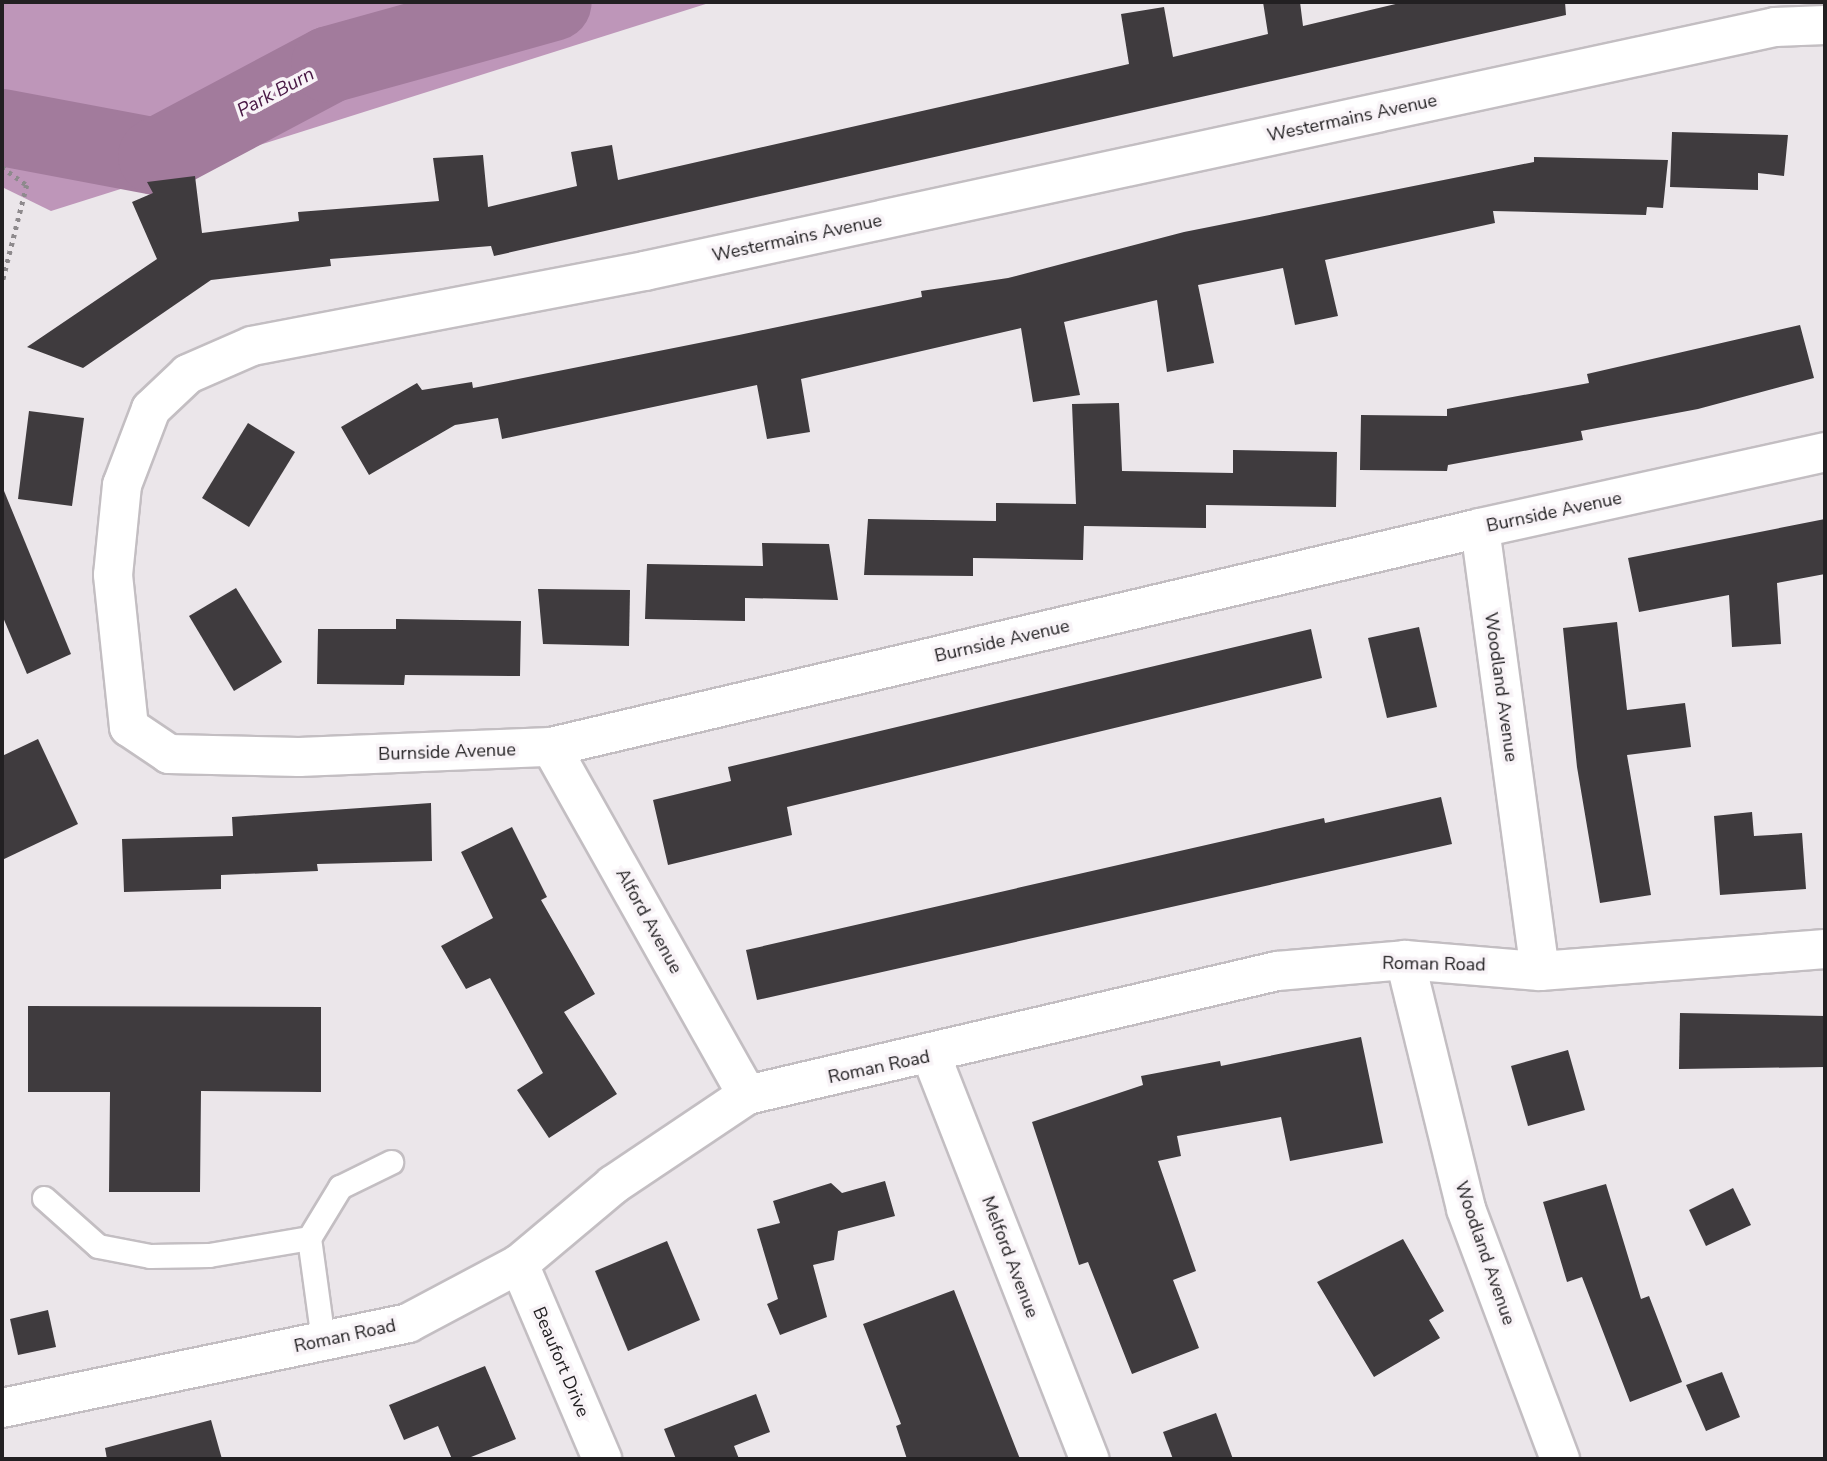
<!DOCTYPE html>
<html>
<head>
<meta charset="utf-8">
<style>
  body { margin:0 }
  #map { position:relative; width:1827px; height:1461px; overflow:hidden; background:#ebe6ea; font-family:"Nunito Sans",sans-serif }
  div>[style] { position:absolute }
  .forest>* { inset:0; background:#be96b9 }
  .river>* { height:77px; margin:-38.5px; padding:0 38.5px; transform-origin:38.5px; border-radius:38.5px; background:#a27b9c }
  .building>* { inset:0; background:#3f3b3e }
  .path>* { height:4.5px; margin-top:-2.25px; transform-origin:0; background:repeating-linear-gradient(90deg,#8e8a8d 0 3.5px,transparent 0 8.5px) }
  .roads { filter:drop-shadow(2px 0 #c3bec2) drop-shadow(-2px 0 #c3bec2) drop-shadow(0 2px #c3bec2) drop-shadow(0 -2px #c3bec2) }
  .service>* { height:23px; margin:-11.5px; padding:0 11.5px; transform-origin:11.5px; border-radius:11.5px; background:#fff }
  .minor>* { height:38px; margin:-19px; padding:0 19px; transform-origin:19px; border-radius:19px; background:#fff }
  span { translate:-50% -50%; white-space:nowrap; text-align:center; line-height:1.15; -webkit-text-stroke:7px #f8f3f7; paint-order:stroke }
  .street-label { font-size:18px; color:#222022 }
  .water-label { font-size:19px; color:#471643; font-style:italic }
  .frame { position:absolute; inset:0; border:4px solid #222022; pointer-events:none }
</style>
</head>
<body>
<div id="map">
  <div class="forest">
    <div style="clip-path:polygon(2px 2px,712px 2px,51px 211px,2px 187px)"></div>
  </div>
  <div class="river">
    <div style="left:2px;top:127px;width:157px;rotate:10.7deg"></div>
    <div style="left:156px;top:156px;width:196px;rotate:-28deg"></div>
    <div style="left:329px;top:64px;width:232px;rotate:-15.5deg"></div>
  </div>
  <div class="building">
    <div style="clip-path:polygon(1263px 2px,1300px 2px,1303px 26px,1404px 2px,1565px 2px,1566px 15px,494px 256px,491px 246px,330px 259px,331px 266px,211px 280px,83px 368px,27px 347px,157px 259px,132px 202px,153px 193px,147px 182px,195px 176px,202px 233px,299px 221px,298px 212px,439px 201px,433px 158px,483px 155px,488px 207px,577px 186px,571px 152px,612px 145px,618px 180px,1129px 64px,1121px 14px,1164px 7px,1173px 57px,1268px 34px)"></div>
    <div style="clip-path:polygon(1672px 132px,1788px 135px,1784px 176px,1758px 173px,1758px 190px,1670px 187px)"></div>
    <div style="clip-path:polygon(1534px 157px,1668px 160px,1663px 208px,1647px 207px,1646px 215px,1493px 211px,1495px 223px,1325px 260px,1338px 316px,1295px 325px,1283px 268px,1198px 285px,1214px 363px,1167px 372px,1157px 300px,1064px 322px,1080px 395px,1033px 402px,1021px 328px,801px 379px,810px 432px,767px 439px,757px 385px,502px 439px,498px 418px,455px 425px,369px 475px,341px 427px,417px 383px,422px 390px,472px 382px,473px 388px,739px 335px,922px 297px,921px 291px,1008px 278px,1184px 232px,1534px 162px)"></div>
    <div style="clip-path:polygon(1800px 325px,1814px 378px,1698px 409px,1581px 431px,1583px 440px,1448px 465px,1447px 471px,1360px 470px,1361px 415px,1447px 416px,1447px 409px,1589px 383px,1587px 374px)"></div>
    <div style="clip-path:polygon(1119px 403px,1122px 471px,1233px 473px,1233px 450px,1337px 452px,1336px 507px,1206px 505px,1206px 528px,1084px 526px,1083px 560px,973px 558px,973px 576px,864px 575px,868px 519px,996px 521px,996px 503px,1076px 504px,1072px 404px)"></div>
    <div style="clip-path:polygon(29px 411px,84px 418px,72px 506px,18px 499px)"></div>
    <div style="clip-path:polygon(248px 423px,295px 452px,249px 527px,202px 498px)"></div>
    <div style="clip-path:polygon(2px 486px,71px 654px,27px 674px,2px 615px)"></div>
    <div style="clip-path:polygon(1825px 519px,1825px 574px,1777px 583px,1781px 644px,1732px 647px,1729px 595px,1639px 612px,1628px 558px)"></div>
    <div style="clip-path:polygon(762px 543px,829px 544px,838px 600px,745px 598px,745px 621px,645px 619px,647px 564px,763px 566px)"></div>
    <div style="clip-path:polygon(236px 588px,282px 662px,234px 691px,189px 616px)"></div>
    <div style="clip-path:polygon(538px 589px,630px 590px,629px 646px,543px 644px)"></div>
    <div style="clip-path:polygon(396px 619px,521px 621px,520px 676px,405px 675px,404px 685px,317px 684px,318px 629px,396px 629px)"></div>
    <div style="clip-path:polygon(1617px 622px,1627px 710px,1685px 703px,1691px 747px,1627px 755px,1651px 895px,1600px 903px,1577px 767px,1563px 628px)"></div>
    <div style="clip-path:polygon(1419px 627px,1437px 707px,1387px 718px,1368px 638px)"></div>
    <div style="clip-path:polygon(1311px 629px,1322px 678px,787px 807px,792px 835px,668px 865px,653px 800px,731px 781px,728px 767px)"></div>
    <div style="clip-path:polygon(38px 739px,78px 824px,2px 860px,2px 756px)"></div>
    <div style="clip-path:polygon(1441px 797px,1452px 844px,757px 1000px,746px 950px,1324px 818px,1325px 823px)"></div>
    <div style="clip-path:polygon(431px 803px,432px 861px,317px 864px,318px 871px,221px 875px,221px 889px,124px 892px,122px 839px,233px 836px,232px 817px)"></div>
    <div style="clip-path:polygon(1752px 812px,1754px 836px,1802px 833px,1806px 889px,1720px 895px,1714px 816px)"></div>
    <div style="clip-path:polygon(512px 827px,547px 897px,541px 900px,595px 994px,564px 1012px,617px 1094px,549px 1138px,517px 1090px,543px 1073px,490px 978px,466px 989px,441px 946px,493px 918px,461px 852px)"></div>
    <div style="clip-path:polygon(28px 1006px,321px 1007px,321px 1092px,201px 1091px,200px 1192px,109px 1192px,110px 1092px,28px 1092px)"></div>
    <div style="clip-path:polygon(1680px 1013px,1825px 1016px,1825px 1067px,1679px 1069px)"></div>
    <div style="clip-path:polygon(1361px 1037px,1383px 1143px,1290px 1161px,1281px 1117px,1177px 1136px,1181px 1156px,1158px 1161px,1196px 1271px,1173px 1280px,1199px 1348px,1132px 1374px,1088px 1262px,1079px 1265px,1032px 1122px,1143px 1085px,1141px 1076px,1220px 1061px,1221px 1066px)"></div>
    <div style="clip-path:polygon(1568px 1050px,1585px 1110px,1528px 1126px,1511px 1066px)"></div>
    <div style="clip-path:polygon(885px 1181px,895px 1216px,838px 1231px,834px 1260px,813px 1265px,827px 1317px,780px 1335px,767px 1304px,778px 1299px,757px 1229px,780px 1223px,773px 1201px,831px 1183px,842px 1193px)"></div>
    <div style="clip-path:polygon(1606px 1184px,1641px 1299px,1649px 1296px,1682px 1382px,1630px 1402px,1582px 1277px,1567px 1282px,1543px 1202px)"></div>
    <div style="clip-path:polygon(1733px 1188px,1751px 1225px,1706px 1246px,1689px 1210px)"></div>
    <div style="clip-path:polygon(1403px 1239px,1444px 1311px,1429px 1320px,1440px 1338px,1374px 1377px,1317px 1282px)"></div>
    <div style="clip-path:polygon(667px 1241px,700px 1320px,628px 1351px,595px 1271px)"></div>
    <div style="clip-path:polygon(954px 1290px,1020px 1459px,907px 1459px,896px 1426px,901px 1424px,863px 1324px)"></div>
    <div style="clip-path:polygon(48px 1310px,56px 1347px,18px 1355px,10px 1319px)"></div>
    <div style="clip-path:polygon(485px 1366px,516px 1439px,466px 1459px,452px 1459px,438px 1426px,404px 1440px,389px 1405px)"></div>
    <div style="clip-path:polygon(1722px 1372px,1740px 1417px,1706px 1431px,1686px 1385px)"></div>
    <div style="clip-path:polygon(756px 1394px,770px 1432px,734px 1446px,739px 1459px,676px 1459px,664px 1429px)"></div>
    <div style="clip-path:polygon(1216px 1413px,1233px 1459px,1173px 1459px,1163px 1432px)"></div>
    <div style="clip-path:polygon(211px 1420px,222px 1459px,107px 1459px,105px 1448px)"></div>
  </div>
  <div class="path">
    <div style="left:2px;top:167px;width:31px;rotate:36deg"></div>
    <div style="left:27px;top:185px;width:102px;rotate:104.2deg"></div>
  </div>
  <div class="roads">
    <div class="service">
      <div style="left:44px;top:1198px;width:72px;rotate:41.6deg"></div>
      <div style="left:98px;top:1246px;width:53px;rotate:10.9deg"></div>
      <div style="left:150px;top:1256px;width:59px;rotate:-1deg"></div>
      <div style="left:209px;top:1255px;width:101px;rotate:-9.6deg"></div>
      <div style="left:323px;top:1340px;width:103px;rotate:-97.8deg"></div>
      <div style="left:309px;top:1238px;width:60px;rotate:-58.7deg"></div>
      <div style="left:340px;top:1187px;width:57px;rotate:-26.1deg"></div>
    </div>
    <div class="minor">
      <div style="left:1825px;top:25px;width:50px;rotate:177.7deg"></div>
      <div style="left:1775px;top:27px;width:1156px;rotate:167.82deg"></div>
      <div style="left:645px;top:271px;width:400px;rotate:169.2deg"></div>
      <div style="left:252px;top:346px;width:70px;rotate:156.4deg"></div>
      <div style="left:188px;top:374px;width:51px;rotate:136.6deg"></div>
      <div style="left:151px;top:409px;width:81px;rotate:110.9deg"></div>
      <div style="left:122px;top:485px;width:90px;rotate:95.7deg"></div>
      <div style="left:113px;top:575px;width:153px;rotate:84deg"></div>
      <div style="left:129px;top:727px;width:48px;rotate:34deg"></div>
      <div style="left:169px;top:754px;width:130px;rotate:1.3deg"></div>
      <div style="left:299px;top:757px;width:252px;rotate:-2.3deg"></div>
      <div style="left:551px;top:747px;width:954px;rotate:-13.26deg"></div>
      <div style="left:1480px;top:528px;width:353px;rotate:-12.4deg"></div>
      <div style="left:1480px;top:528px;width:447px;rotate:82.3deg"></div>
      <div style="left:551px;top:747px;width:399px;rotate:60.6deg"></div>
      <div style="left:1405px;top:960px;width:256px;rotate:76.2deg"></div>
      <div style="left:1466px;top:1209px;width:267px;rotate:69.4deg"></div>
      <div style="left:931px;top:1055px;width:434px;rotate:68.6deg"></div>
      <div style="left:519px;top:1264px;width:212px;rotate:66.9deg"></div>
      <div style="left:2px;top:1408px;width:415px;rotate:-11.8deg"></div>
      <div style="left:408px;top:1323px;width:126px;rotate:-28deg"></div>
      <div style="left:519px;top:1264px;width:123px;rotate:-40deg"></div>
      <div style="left:613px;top:1185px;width:161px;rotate:-33.9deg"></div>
      <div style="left:747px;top:1095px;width:544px;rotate:-13.17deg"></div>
      <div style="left:1277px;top:971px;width:128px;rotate:-4.9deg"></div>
      <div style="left:1405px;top:960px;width:135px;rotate:4.7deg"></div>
      <div style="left:1540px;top:971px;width:286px;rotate:-4.4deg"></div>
    </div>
  </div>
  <div class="street-label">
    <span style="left:1352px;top:118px;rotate:-12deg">Westermains Avenue</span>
    <span style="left:797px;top:238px;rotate:-12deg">Westermains Avenue</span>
    <span style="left:1554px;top:512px;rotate:-12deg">Burnside Avenue</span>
    <span style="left:1002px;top:641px;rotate:-13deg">Burnside Avenue</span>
    <span style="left:1501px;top:687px;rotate:82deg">Woodland Avenue</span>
    <span style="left:447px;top:752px;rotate:-2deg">Burnside Avenue</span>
    <span style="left:649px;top:921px;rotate:61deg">Alford Avenue</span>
    <span style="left:1434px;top:964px;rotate:1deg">Roman Road</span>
    <span style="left:879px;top:1067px;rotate:-12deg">Roman Road</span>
    <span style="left:1485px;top:1253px;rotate:71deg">Woodland Avenue</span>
    <span style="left:1010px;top:1257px;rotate:69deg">Melford Avenue</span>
    <span style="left:345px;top:1336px;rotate:-12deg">Roman Road</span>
    <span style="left:561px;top:1362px;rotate:67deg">Beaufort Drive</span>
  </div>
  <div class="water-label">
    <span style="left:276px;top:93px;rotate:-28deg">Park Burn</span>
  </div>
  <div class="frame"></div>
</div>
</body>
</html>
